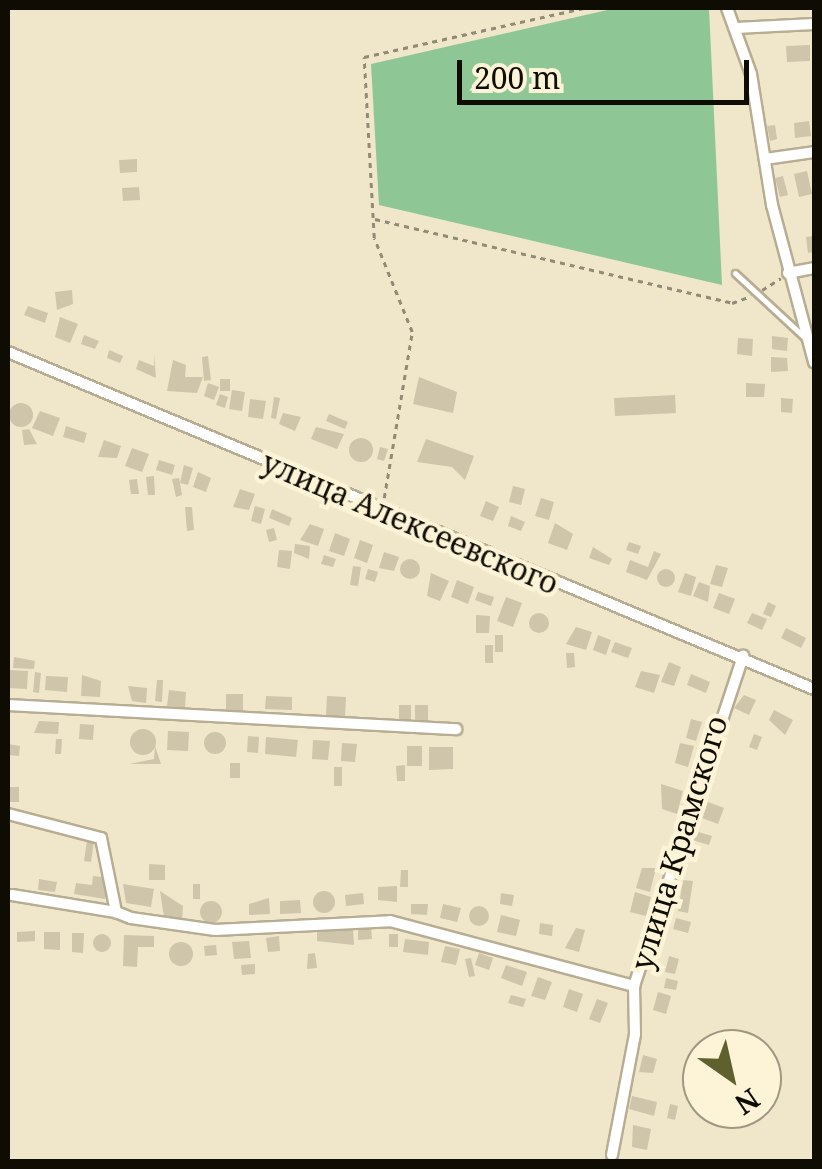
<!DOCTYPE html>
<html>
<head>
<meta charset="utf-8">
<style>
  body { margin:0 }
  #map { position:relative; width:822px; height:1169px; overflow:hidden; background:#f0e6ca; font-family:"Noto Serif",serif }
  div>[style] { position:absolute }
  .green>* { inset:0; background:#8fc695 }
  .building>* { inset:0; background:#cfc5aa }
  .round { border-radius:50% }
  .path>* { height:2.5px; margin-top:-1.25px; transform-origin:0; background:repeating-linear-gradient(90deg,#918a77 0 5px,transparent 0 10px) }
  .roads { filter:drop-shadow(2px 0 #b6ad92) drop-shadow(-2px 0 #b6ad92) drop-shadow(0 2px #b6ad92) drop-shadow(0 -2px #b6ad92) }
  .lane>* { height:5px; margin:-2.5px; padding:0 2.5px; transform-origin:2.5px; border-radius:2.5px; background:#fff }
  .street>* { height:10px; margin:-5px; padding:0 5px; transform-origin:5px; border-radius:5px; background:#fff }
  span { translate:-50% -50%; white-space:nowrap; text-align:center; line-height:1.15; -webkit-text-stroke:9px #fdf4d7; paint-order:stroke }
  .street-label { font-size:30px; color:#0f0c04 }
  .frame { position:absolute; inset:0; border:10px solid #0f0c04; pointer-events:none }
  .north { position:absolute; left:682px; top:1029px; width:100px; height:100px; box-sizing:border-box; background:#fdf4d7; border:2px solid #9e9783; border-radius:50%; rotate:146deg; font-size:28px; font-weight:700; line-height:40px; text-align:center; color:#0f0c04 }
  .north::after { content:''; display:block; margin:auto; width:35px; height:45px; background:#5e612e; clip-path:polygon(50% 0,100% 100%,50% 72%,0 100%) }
  .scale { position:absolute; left:457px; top:60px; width:292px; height:45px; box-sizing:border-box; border:5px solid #0f0c04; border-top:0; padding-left:12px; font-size:30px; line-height:35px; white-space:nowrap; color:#0f0c04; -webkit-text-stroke:8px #fdf4d7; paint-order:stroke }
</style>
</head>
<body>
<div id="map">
  <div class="green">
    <div style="clip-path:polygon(616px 8px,709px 8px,722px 285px,379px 205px,371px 64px)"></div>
  </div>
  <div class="building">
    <div style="clip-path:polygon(810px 45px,810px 61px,787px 62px,786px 46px)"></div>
    <div style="clip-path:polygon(809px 121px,811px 136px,795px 138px,794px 123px)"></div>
    <div style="clip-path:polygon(775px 125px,777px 139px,770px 141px,767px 126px)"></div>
    <div style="clip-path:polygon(137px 159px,137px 172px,120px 173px,119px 160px)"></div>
    <div style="clip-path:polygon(807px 171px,812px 194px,799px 197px,794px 174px)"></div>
    <div style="clip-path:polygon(783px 176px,788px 195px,780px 197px,775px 178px)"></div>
    <div style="clip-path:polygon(139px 187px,140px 200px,123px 201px,122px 188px)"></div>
    <div style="clip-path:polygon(814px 236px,814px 252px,808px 253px,806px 237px)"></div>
    <div style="clip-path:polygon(72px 290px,73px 304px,57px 310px,55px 292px)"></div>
    <div style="clip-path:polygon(28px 306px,48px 313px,45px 323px,24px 315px)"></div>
    <div style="clip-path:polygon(60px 317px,78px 324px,70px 343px,55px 337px)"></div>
    <div style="clip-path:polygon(84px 335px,99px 341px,95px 349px,81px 344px)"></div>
    <div style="clip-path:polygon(772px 336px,788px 338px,787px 351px,772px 349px)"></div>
    <div style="clip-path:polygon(738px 338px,753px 339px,752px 356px,737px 354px)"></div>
    <div style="clip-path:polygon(109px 350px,123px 356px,120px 363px,107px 358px)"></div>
    <div style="clip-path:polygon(154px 354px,156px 378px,136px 369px,139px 360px,154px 366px)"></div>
    <div style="clip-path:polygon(208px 356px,211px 380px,204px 381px,202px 357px)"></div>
    <div style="clip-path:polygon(771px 357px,787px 358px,788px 371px,771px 372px)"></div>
    <div style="clip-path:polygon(173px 360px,186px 365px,185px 377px,203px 377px,197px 393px,167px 391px)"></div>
    <div style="clip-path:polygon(419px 377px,457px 392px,453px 413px,413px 404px)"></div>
    <div style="clip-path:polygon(220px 379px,230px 379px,230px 391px,220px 391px)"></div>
    <div style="clip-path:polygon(208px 383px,219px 387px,214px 400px,204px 396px)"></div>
    <div style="clip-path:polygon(746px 383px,765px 384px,764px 397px,746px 397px)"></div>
    <div style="clip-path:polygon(232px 390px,245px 392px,242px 411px,229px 409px)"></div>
    <div style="clip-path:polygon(220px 394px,228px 397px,225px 408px,216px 405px)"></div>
    <div style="clip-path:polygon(675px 395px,676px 413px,615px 416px,614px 398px)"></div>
    <div style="clip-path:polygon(274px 397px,280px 398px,276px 419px,271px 418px)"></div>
    <div style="clip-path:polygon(781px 398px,793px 399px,792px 413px,781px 412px)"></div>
    <div style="clip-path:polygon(250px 399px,266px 401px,263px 419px,248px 417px)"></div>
    <div class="round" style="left:9px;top:403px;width:24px;height:24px"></div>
    <div style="clip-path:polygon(40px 411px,60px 418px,53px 436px,32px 428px)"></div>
    <div style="clip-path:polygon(283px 413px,301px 417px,295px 431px,279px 424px)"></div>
    <div style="clip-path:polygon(329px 414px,348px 422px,345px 429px,326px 421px)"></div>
    <div style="clip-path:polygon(66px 426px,87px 433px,84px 443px,63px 437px)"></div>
    <div style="clip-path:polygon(316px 427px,344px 434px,337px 449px,311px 439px)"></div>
    <div style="clip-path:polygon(29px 429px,37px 444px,24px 445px,22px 430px)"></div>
    <div class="round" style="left:349px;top:438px;width:24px;height:24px"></div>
    <div style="clip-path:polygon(426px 439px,474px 456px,465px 480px,452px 467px,417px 462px)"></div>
    <div style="clip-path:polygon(104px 440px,121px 446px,117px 458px,98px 457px)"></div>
    <div style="clip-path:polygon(380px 447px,388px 449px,384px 461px,377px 459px)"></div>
    <div style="clip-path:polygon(132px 448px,149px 454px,142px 472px,125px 466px)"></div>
    <div style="clip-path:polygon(159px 460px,175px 465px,172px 475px,156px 470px)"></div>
    <div style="clip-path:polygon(184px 465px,193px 468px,188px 485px,180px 483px)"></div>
    <div style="clip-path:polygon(198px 472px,211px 478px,206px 492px,193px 487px)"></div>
    <div style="clip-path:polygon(154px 476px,155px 495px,148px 495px,146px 477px)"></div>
    <div style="clip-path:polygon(179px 478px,182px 495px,176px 497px,172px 479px)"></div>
    <div style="clip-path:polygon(137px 479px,139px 494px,131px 494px,129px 480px)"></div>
    <div style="clip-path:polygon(513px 486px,525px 489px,521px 505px,509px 502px)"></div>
    <div style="clip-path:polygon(240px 489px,255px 494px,249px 510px,233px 507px)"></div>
    <div style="clip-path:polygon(541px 498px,554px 502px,549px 520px,535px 516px)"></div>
    <div style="clip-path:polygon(486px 501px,499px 507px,493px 521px,480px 516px)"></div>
    <div style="clip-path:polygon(255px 506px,265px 509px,261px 524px,251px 521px)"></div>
    <div style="clip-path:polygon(185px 507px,192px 507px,194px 530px,187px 531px)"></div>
    <div style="clip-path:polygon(272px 509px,292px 518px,289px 526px,269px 518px)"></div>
    <div style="clip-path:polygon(511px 516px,525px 522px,521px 531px,508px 526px)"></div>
    <div style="clip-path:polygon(555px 523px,573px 534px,567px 550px,548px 543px)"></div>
    <div style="clip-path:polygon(310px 524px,324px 529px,318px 546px,300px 540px)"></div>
    <div style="clip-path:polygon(274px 528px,277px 540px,269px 542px,266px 530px)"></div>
    <div style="clip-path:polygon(335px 533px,350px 539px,344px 556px,329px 551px)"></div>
    <div style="clip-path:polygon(360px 540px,373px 545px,367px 563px,354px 558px)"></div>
    <div style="clip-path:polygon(629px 542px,641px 546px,638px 554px,626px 550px)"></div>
    <div style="clip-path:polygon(295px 544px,310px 546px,309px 559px,294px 553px)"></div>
    <div style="clip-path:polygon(593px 547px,612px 559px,609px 565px,589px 558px)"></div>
    <div style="clip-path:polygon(279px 550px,292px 551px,290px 569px,277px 567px)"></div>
    <div style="clip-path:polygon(654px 551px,661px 554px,647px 580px,626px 572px,630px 560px,648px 567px)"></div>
    <div style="clip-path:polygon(384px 552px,399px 557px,394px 571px,379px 568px)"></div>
    <div style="clip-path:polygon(324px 555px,336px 559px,333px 567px,321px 564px)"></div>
    <div class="round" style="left:400px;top:559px;width:20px;height:20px"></div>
    <div style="clip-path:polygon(716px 565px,728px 568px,722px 587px,710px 584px)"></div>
    <div style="clip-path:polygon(353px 566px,361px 567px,358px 586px,350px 585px)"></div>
    <div class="round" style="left:657px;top:569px;width:18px;height:18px"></div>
    <div style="clip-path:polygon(368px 569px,378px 572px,375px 582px,365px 579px)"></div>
    <div style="clip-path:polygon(431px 573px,449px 581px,440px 601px,427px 596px)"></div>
    <div style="clip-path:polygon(685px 573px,696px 577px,691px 596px,678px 592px)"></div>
    <div style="clip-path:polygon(457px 580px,474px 587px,468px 604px,451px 597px)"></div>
    <div style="clip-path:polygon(699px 582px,710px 586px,708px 602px,693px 596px)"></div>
    <div style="clip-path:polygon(478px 592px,494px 597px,491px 606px,475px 600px)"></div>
    <div style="clip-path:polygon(719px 593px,735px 599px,729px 614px,713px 608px)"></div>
    <div style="clip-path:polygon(506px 597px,522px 603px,513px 627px,497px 621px)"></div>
    <div style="clip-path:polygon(768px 602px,776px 606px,771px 617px,763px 614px)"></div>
    <div style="clip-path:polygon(752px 613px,767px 619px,762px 630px,747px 623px)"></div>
    <div class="round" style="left:529px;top:613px;width:20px;height:20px"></div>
    <div style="clip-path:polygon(476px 615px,490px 616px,489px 633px,476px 633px)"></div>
    <div style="clip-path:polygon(576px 627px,592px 632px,586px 650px,566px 644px)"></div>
    <div style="clip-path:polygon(786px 628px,806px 638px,801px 648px,781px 638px)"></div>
    <div style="clip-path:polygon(495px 635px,503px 635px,503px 652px,495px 652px)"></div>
    <div style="clip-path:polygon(598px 635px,611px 640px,606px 655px,593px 650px)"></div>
    <div style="clip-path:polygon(615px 642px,632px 648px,628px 658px,611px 652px)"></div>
    <div style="clip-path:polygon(485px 645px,493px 645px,493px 663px,485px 663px)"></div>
    <div style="clip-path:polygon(566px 653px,574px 653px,575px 667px,567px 668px)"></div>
    <div style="clip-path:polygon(14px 657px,35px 661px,34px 669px,13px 668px)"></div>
    <div style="clip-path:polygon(669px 662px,681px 667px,674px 686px,661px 682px)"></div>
    <div style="clip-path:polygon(8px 670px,28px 671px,27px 689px,8px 688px)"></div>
    <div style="clip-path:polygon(641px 671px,660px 675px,654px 693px,635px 687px)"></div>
    <div style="clip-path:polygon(35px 672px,41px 673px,39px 693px,33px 692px)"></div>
    <div style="clip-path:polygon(691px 674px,710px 682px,706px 693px,687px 685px)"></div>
    <div style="clip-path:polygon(82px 675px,101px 681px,100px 697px,81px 696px)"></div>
    <div style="clip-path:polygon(46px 676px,68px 677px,67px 692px,45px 690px)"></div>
    <div style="clip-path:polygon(157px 680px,163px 680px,162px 702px,155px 701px)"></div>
    <div style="clip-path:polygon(128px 686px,147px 688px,146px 703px,132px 701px)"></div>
    <div style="clip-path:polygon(169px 690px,186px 692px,185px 708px,167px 706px)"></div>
    <div style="clip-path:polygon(226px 694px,243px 694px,243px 711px,226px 710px)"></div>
    <div style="clip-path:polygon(744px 695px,756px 700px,749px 715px,734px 708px)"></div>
    <div style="clip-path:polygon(266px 696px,292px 697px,292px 710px,265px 709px)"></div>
    <div style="clip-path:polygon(327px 696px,346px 697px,345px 717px,326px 716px)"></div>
    <div style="clip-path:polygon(399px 705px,411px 705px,411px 721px,399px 721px)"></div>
    <div style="clip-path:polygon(415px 705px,428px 705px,428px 723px,415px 723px)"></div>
    <div style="clip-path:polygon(774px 710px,793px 720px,785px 735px,769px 720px)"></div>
    <div style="clip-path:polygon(691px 719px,702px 722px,696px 741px,686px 738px)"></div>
    <div style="clip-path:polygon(39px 721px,59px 722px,58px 734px,34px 733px)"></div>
    <div style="clip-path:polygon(80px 724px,94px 725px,93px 740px,79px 739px)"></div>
    <div class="round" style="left:130px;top:729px;width:26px;height:26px"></div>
    <div style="clip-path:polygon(168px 731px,189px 732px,188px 751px,167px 750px)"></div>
    <div class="round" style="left:204px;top:732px;width:22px;height:22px"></div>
    <div style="clip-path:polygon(754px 734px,762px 737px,757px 750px,749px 747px)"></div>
    <div style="clip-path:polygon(248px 736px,259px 737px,258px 753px,247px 752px)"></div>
    <div style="clip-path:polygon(266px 737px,298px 740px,296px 757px,265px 754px)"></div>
    <div style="clip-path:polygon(56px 739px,62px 739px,61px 754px,55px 754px)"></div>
    <div style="clip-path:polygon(313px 740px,330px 741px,328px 760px,312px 759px)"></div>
    <div style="clip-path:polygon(342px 743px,357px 744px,355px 762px,341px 761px)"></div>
    <div style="clip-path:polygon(680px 743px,694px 746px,688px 767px,675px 763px)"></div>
    <div style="clip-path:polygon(8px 744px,20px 746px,19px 756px,8px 755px)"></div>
    <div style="clip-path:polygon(155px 746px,161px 764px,129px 764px,154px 759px)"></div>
    <div style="clip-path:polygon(407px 746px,422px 746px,422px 766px,407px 766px)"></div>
    <div style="clip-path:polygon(429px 747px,453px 747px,453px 769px,429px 770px)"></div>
    <div style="clip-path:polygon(230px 763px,240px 763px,240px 778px,230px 778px)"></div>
    <div style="clip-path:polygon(405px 765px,405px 781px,397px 781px,396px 766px)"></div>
    <div style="clip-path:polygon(334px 767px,342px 767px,342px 786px,334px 786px)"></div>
    <div style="clip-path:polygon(661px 784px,683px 791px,677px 814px,662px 809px)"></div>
    <div style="clip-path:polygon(8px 787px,19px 787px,19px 802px,8px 802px)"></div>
    <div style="clip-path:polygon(708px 802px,724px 808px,718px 824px,702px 818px)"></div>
    <div style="clip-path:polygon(692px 830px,712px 836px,709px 845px,689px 839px)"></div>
    <div style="clip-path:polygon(87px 840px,94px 841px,91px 862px,84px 861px)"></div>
    <div style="clip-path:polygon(149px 864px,165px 865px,165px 880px,149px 880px)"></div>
    <div style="clip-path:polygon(642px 868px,656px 868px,650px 892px,636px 888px)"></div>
    <div style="clip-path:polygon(401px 870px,408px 870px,408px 887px,400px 887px)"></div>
    <div style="clip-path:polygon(93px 876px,109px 878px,105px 899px,74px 894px,76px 883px,92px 885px)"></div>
    <div style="clip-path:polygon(39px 879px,57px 882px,55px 892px,38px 890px)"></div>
    <div style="clip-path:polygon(683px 880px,693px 881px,688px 913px,678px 911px)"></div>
    <div style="clip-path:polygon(123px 884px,154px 889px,151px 907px,126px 903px)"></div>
    <div style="clip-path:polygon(193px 884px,200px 884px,200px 899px,193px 899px)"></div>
    <div style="clip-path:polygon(397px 886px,397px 902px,378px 900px,378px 887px)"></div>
    <div style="clip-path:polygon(160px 891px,183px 906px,182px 921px,164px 917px)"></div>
    <div class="round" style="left:313px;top:891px;width:22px;height:22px"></div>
    <div style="clip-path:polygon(635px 892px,651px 897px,646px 916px,630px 912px)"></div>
    <div style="clip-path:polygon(363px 893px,364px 904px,346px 906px,345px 895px)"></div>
    <div style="clip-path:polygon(501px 893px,514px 895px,512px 906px,500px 904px)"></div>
    <div style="clip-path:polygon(269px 898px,270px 914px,249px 915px,249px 904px)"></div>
    <div style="clip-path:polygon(300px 900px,301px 913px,280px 914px,280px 901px)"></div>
    <div class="round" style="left:200px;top:901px;width:22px;height:22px"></div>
    <div style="clip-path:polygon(411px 904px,428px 904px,427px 915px,411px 914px)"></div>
    <div style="clip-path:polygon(443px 904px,461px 908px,457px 922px,440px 918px)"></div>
    <div class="round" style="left:469px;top:906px;width:20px;height:20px"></div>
    <div style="clip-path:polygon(501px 915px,520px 920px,516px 936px,497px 932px)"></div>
    <div style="clip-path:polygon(676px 918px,691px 922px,688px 933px,673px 929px)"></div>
    <div style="clip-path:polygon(540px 923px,553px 925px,552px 936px,539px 934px)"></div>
    <div style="clip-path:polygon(371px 928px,372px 939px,358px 940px,358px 929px)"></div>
    <div style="clip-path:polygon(576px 928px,585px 930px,579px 952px,565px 948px)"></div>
    <div style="clip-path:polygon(353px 929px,354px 945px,317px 941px,317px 931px)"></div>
    <div style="clip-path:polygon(35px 931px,35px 941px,17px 942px,17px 932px)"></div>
    <div style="clip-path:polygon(44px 932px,60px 932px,60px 950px,44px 949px)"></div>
    <div style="clip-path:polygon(72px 933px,84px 933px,83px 953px,72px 952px)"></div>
    <div style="clip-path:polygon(389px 934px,398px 934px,398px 947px,389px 947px)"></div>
    <div class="round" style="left:93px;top:934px;width:18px;height:18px"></div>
    <div style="clip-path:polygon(124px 935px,154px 936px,154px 947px,138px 947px,137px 967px,123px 966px)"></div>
    <div style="clip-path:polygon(279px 936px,280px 951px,268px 952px,266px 938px)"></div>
    <div style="clip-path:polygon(405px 939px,429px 942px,428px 955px,403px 952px)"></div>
    <div style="clip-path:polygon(249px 941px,251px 958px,234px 959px,232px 942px)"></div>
    <div class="round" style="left:169px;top:942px;width:24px;height:24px"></div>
    <div style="clip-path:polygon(216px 945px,217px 955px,205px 956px,204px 946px)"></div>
    <div style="clip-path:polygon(445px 946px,460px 949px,456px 965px,441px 962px)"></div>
    <div style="clip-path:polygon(315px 953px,317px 968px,307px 969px,308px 954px)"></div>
    <div style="clip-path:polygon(479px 953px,493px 958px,489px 970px,475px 965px)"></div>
    <div style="clip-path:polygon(669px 956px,679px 959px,675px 974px,665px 972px)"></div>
    <div style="clip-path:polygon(471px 958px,475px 976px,469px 977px,465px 959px)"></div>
    <div style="clip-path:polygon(255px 964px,255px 974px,242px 975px,241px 965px)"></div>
    <div style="clip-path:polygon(506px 965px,527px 972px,522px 986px,501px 978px)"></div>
    <div style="clip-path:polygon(538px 977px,552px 982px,545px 1000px,531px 996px)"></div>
    <div style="clip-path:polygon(666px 978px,678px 981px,676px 990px,664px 988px)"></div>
    <div style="clip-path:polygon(569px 989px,583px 994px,577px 1012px,563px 1007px)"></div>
    <div style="clip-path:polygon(658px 992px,671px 996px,666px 1014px,653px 1010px)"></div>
    <div style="clip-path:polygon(511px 995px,526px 999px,523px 1007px,508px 1003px)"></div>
    <div style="clip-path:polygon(597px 999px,608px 1003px,600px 1023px,589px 1019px)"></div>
    <div style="clip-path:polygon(643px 1055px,657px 1059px,653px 1073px,639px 1072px)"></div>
    <div style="clip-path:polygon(632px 1096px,657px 1102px,654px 1116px,629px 1109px)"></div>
    <div style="clip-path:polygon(670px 1104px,678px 1106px,675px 1120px,667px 1118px)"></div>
    <div style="clip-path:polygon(633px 1125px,651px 1129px,647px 1150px,632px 1147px)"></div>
  </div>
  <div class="path">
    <div style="left:375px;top:219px;width:367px;rotate:13.2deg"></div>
    <div style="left:732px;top:303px;width:20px;rotate:-20deg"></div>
    <div style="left:762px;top:290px;width:22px;rotate:-32deg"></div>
    <div style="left:384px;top:498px;width:168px;rotate:-80.4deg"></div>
    <div style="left:412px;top:332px;width:101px;rotate:-112deg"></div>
    <div style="left:374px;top:238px;width:181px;rotate:-93.2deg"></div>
    <div style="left:364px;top:57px;width:225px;rotate:-12.6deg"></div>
  </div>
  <div class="roads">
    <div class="lane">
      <div style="left:735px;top:273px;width:94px;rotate:42.8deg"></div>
    </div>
    <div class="street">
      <div style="left:727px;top:8px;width:70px;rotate:70deg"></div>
      <div style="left:751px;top:74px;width:133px;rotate:80.9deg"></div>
      <div style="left:772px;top:205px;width:163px;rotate:75deg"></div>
      <div style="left:736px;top:28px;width:78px;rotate:-2.9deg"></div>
      <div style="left:765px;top:159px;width:49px;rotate:-8.1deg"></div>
      <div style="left:788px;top:273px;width:26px;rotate:-11deg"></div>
      <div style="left:8px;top:352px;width:874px;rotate:22.69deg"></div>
      <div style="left:8px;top:705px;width:449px;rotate:3.1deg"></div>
      <div style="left:8px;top:814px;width:96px;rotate:14.5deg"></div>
      <div style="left:101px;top:838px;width:76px;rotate:78.5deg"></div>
      <div style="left:116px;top:912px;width:16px;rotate:22deg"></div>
      <div style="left:131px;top:918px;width:85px;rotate:8.1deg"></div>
      <div style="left:215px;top:930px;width:175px;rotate:-2.9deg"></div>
      <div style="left:390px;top:921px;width:253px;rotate:14.9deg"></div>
      <div style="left:634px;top:986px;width:348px;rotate:-71.7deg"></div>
      <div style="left:12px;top:895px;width:105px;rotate:9.3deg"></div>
      <div style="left:612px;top:1155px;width:123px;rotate:-79.2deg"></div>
      <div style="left:635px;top:1034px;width:48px;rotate:-91.2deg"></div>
    </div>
  </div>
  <div class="street-label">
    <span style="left:410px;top:523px;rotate:23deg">улица Алексеевского</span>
    <span style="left:679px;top:843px;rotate:-73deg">улица Крамского</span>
  </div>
  <div class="frame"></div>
  <div class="north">N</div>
  <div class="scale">200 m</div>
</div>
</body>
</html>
